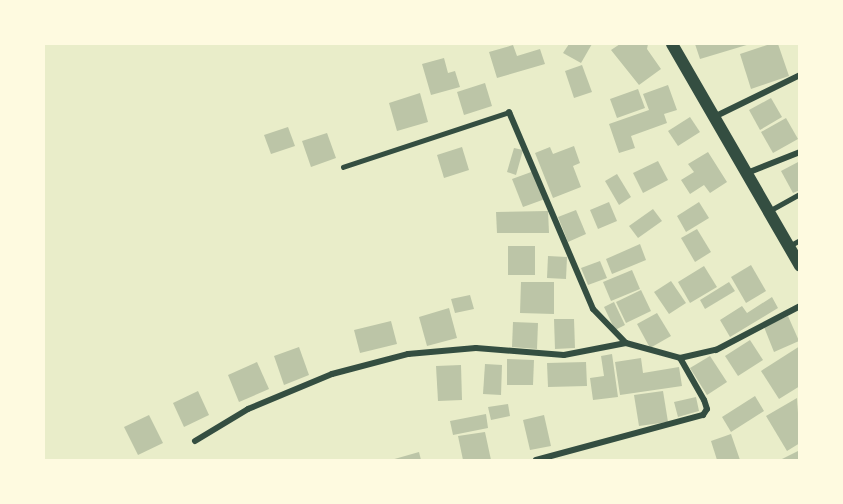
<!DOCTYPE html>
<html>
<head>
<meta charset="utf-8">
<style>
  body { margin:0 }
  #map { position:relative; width:843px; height:504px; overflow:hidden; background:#e9edc9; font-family:"PT Sans",sans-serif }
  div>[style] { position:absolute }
  .building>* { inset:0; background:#bcc5a7 }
  .service>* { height:4.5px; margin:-2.25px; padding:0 2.25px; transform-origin:2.25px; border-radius:2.25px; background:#344e41 }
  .minor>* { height:6px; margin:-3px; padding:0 3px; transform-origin:3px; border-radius:3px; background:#344e41 }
  .secondary>* { height:12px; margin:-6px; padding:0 6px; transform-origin:6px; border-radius:6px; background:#344e41 }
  span { translate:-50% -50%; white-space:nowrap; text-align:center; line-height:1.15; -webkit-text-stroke:4.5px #fefae0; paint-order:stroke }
  .frame { position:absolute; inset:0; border:45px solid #fefae0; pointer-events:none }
</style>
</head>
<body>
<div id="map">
  <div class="building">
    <div style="clip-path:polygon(569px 44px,592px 44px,581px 63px,563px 53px)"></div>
    <div style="clip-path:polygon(620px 44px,648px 44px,647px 49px,661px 69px,639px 85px,611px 50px)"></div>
    <div style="clip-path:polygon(695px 44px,750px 44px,700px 59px)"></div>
    <div style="clip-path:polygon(770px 44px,778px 44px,789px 76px,751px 89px,740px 54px)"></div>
    <div style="clip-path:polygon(513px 45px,517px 56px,540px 49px,545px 64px,497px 78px,489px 52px)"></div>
    <div style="clip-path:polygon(444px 58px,448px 73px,455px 71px,460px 87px,431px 95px,422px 64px)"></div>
    <div style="clip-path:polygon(582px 65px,592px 92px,574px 98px,565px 71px)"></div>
    <div style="clip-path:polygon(485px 83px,492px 106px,464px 115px,457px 92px)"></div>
    <div style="clip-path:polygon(668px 85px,677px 110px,664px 114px,667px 123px,631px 136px,635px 148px,619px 153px,609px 124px,649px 110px,643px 94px)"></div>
    <div style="clip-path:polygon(638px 89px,645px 108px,617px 118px,610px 99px)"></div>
    <div style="clip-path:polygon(420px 93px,428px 122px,397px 131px,389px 103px)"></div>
    <div style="clip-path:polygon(771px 98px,782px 117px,760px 130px,749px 110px)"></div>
    <div style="clip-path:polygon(690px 117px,700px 132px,678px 146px,668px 131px)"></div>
    <div style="clip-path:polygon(786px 118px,798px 139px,773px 153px,761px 132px)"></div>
    <div style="clip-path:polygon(288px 127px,295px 146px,271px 154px,264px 135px)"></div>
    <div style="clip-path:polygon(327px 133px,336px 158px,311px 167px,302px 141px)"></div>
    <div style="clip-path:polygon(574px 146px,580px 163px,573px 166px,581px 187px,553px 198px,535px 153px,550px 147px,553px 154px)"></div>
    <div style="clip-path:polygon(462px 147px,469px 170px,444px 178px,437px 155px)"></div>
    <div style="clip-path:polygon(514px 148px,523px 150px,516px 175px,507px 172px)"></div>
    <div style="clip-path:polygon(708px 152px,727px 182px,710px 193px,704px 185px,690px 194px,681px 180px,694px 172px,688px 164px)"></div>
    <div style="clip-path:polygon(658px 161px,668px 180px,643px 193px,633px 173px)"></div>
    <div style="clip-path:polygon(800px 161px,800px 190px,793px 193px,781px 171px)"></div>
    <div style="clip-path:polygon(534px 171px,545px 199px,523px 207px,512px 179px)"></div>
    <div style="clip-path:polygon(617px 174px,631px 197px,619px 205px,605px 181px)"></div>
    <div style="clip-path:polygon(609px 202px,617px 221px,598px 229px,590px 210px)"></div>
    <div style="clip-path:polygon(699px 202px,709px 218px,686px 232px,677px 216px)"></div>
    <div style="clip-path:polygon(653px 209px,662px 221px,638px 238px,629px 226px)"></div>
    <div style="clip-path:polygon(576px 210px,586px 234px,568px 242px,558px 217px)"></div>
    <div style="clip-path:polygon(548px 211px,549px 233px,497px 233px,496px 212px)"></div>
    <div style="clip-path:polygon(697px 229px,711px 252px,695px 262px,681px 238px)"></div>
    <div style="clip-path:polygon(640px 244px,646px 260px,612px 274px,606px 259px)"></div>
    <div style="clip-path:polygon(508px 246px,535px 246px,535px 275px,508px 275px)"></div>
    <div style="clip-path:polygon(548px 256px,567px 257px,566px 279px,547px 278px)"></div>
    <div style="clip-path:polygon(600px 261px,607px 278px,588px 285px,581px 268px)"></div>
    <div style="clip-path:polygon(751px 265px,766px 291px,746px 303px,731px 277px)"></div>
    <div style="clip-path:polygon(704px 266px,717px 287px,690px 303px,678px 282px)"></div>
    <div style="clip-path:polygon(632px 270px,640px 289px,611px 301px,603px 282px)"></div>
    <div style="clip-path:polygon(671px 281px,686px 303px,669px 314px,654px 292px)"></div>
    <div style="clip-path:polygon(521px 282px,554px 282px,554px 314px,520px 313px)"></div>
    <div style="clip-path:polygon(729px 282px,735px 291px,705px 309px,700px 300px)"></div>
    <div style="clip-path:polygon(641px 290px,651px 311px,626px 323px,616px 302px)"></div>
    <div style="clip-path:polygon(470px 295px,474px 309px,455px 313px,451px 299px)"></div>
    <div style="clip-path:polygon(772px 297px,778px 308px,730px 337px,720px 320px,742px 306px,747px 313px)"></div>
    <div style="clip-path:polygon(614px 302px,625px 325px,615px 330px,604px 307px)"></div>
    <div style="clip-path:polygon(449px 308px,457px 338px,427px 346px,419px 317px)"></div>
    <div style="clip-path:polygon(657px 313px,671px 336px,650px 348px,637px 324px)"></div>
    <div style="clip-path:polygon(788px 316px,799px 341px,774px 352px,764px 327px)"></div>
    <div style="clip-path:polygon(554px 319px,574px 319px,575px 348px,555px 349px)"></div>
    <div style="clip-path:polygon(391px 321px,397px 344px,360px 353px,354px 330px)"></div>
    <div style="clip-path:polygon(513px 322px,538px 323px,537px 349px,512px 347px)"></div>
    <div style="clip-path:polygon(750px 340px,763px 360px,738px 376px,725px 356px)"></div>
    <div style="clip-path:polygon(800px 346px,800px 386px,779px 399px,761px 371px)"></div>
    <div style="clip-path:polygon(299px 347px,309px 375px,284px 385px,274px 356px)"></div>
    <div style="clip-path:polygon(612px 354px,618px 397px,593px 400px,590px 378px,604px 376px,601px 356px)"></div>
    <div style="clip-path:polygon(710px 356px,727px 382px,707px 395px,690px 368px)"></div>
    <div style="clip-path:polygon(641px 358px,643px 373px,679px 367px,682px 386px,620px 395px,615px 362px)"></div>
    <div style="clip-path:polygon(507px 359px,534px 360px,533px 385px,507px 385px)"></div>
    <div style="clip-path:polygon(257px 362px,269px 389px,239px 402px,228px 375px)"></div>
    <div style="clip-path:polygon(586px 362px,587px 386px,548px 387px,547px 363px)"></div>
    <div style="clip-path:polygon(485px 364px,502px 365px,501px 395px,483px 394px)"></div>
    <div style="clip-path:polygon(461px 365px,462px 400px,438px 401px,436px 366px)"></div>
    <div style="clip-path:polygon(198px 391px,209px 415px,184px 427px,173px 403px)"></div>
    <div style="clip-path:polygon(663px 391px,668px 422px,639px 426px,634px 395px)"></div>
    <div style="clip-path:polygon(755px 396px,764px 411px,731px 432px,722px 417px)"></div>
    <div style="clip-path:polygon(696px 397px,699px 411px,678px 417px,674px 402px)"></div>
    <div style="clip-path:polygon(797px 398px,800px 443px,787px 451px,766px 416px)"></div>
    <div style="clip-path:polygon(508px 404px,510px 416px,491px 420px,488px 407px)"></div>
    <div style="clip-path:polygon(486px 414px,488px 428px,453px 435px,450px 421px)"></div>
    <div style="clip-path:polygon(149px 415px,163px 443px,138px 455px,124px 427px)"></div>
    <div style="clip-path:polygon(544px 415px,551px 446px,530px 450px,523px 420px)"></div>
    <div style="clip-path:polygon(485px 432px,491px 460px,463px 460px,458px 436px)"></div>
    <div style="clip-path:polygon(731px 434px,740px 460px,717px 460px,711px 441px)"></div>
    <div style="clip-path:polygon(800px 450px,800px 460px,780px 460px)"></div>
    <div style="clip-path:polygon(419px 452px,421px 460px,391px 460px)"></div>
  </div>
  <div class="service">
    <div style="left:343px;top:167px;width:175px;rotate:-18.3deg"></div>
    <div style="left:769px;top:211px;width:35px;rotate:-29deg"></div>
    <div style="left:791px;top:245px;width:10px;rotate:-29deg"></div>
  </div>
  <div class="minor">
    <div style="left:509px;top:112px;width:214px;rotate:66.9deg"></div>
    <div style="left:593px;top:309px;width:47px;rotate:45.9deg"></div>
    <div style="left:626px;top:343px;width:56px;rotate:15.5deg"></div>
    <div style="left:680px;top:358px;width:37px;rotate:-13deg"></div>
    <div style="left:716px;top:350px;width:95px;rotate:-27.6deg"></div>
    <div style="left:714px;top:117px;width:96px;rotate:-26deg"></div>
    <div style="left:747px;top:173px;width:57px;rotate:-21.6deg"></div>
    <div style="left:195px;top:441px;width:62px;rotate:-31.1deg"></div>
    <div style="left:248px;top:409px;width:91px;rotate:-22.6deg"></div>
    <div style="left:332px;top:374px;width:79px;rotate:-14.7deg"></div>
    <div style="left:408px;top:354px;width:68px;rotate:-5deg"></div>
    <div style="left:476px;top:348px;width:88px;rotate:4.5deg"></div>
    <div style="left:564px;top:355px;width:63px;rotate:-11deg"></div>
    <div style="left:536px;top:460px;width:173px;rotate:-15.1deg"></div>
    <div style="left:703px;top:415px;width:7px;rotate:-56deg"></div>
    <div style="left:707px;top:409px;width:9px;rotate:-108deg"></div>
    <div style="left:704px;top:400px;width:48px;rotate:-119.7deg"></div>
  </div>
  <div class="secondary">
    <div style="left:672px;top:44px;width:256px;rotate:60deg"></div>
  </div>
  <div class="frame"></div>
</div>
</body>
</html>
